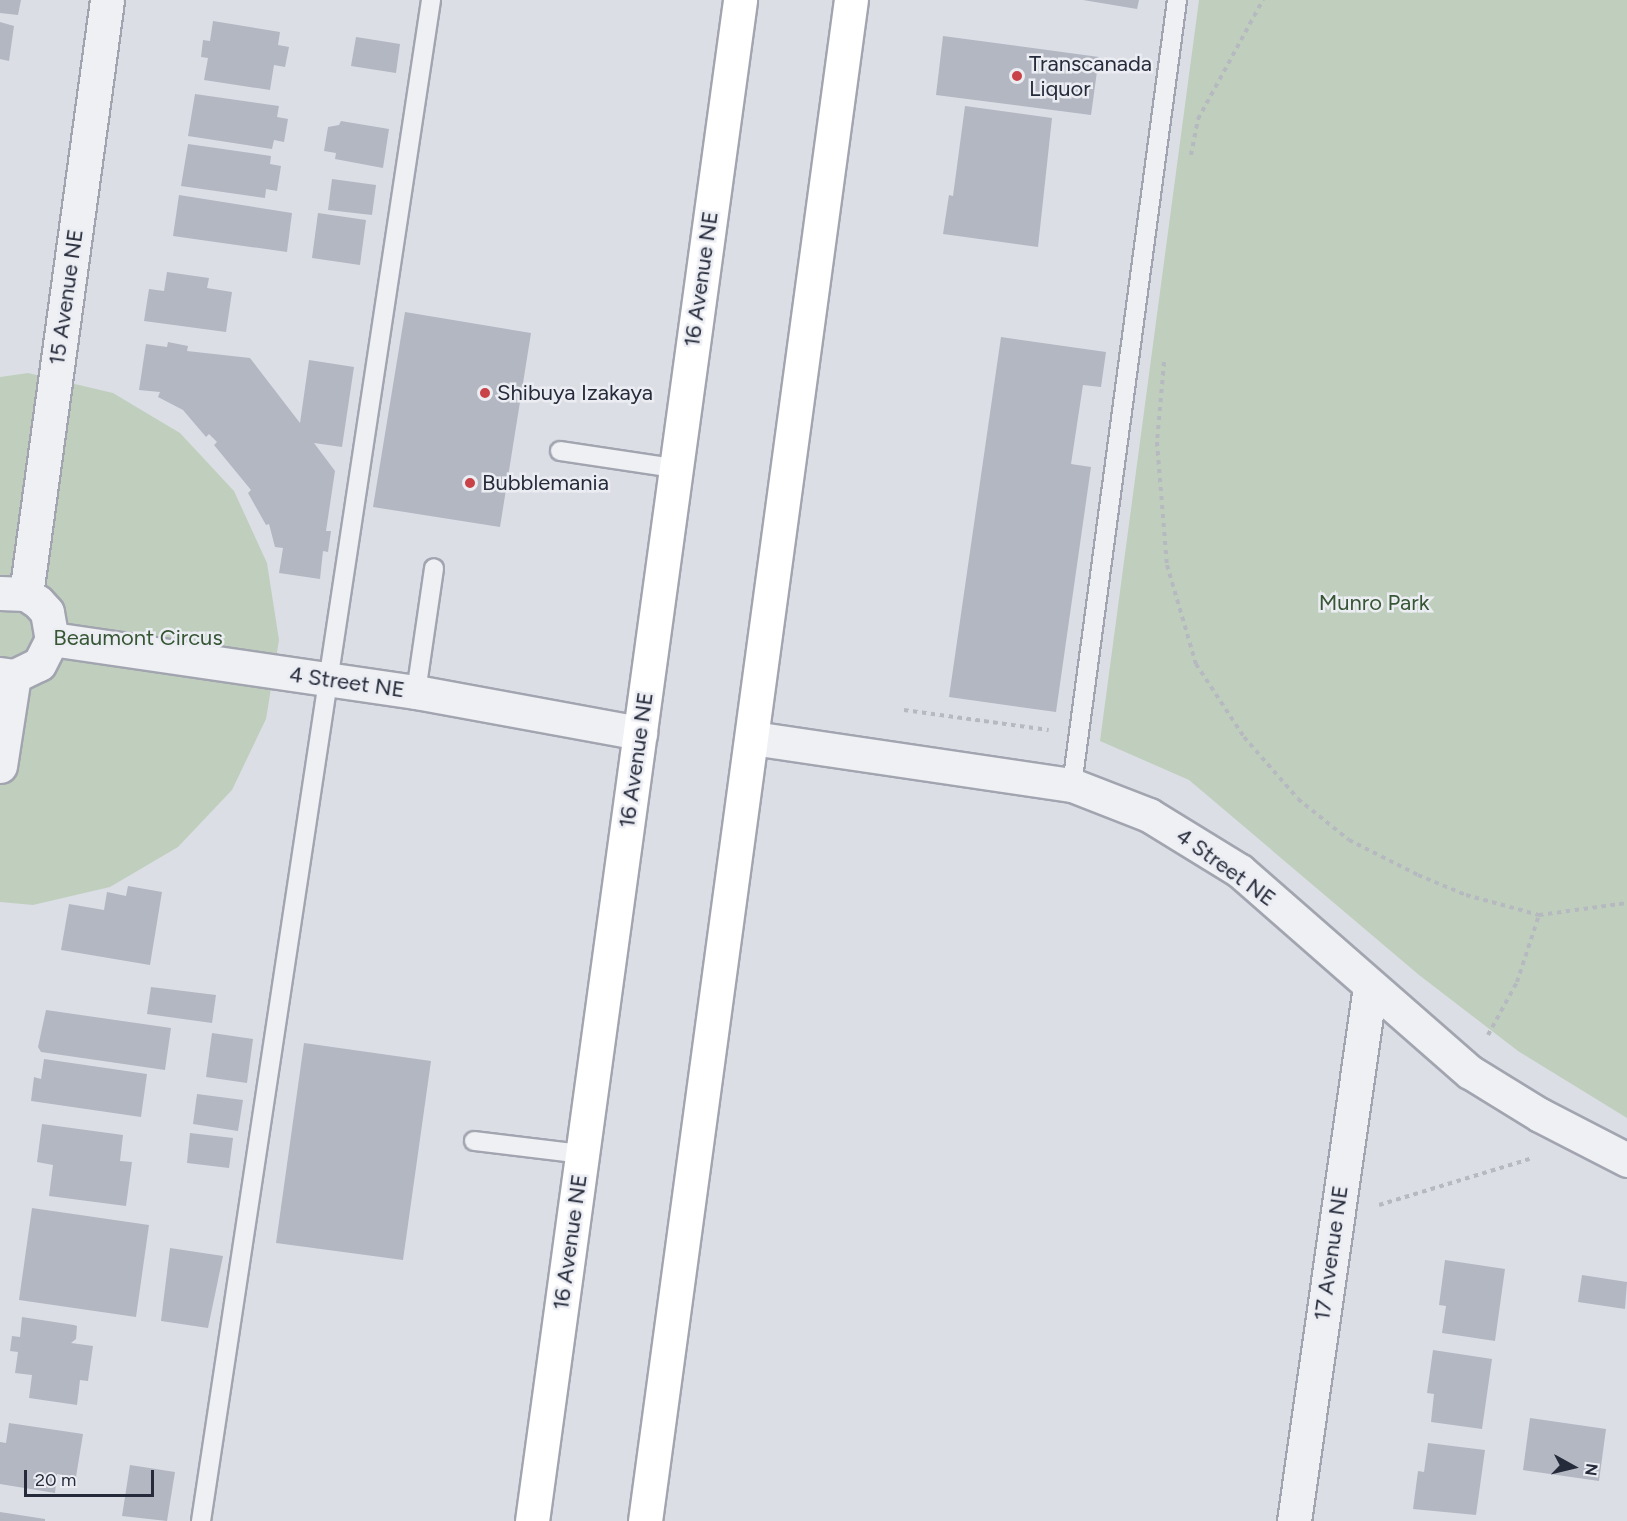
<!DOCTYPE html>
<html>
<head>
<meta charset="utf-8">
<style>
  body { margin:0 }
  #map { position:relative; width:1627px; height:1521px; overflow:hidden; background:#dcdee6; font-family:Figtree,sans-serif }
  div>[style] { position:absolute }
  .green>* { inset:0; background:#c0cfbd }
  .building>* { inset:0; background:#b3b7c2 }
  .path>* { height:4px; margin-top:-2px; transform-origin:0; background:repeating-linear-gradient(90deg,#b6b9c0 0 4.5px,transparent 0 9px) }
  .roads { filter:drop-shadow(2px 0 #a2a5af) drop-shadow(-2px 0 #a2a5af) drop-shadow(0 2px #a2a5af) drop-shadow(0 -2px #a2a5af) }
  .lane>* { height:18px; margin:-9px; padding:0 9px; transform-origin:9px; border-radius:9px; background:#eef0f4 }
  .street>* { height:33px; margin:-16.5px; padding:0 16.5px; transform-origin:16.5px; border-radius:16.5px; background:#eef0f4 }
  .highway>* { height:33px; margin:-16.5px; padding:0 16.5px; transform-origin:16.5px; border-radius:16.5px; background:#fff }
  .dots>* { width:16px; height:16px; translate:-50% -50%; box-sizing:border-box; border:3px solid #ebedf3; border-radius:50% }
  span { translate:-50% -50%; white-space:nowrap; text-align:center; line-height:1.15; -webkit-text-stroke:5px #ebedf3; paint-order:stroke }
  .poi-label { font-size:22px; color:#262b3b }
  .left { translate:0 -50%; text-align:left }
  .street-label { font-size:22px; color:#262b3b }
  .park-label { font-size:22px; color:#365634 }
  .north { position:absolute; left:1543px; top:1437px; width:60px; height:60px; -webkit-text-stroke:4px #ebedf3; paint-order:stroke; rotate:98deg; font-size:16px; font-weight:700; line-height:24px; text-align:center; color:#262b3b }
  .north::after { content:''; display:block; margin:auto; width:21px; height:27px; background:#262b3b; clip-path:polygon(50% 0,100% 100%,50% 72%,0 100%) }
  .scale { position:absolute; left:24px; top:1470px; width:130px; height:27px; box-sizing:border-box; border:3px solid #262b3b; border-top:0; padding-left:8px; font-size:18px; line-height:21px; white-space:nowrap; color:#262b3b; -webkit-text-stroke:4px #ebedf3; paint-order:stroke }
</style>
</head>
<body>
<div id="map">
  <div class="green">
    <div style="clip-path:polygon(1199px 0,1627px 0,1627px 1118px,1518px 1051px,1419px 975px,1189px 780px,1100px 741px)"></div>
    <div style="clip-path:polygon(28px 373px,113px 393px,180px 433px,234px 491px,267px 563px,279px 640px,266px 719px,232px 790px,178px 847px,110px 887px,33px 905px,0 902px,0 377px)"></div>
  </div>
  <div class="building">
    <div style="clip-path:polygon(0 0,21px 0,18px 15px,0 13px)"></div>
    <div style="clip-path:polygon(1083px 0,1139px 0,1137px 9px)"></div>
    <div style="clip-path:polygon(213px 21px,280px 32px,278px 45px,289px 47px,285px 67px,274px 65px,270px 90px,204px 80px,208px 58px,201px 57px,203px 40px,210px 41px)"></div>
    <div style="clip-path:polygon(0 22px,14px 26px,9px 61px,0 59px)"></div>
    <div style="clip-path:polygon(943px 36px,1099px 57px,1091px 115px,936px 95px)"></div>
    <div style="clip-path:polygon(356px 37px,400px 44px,396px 73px,351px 66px)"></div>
    <div style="clip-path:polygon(195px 94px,279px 106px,277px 117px,288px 119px,284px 142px,274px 140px,272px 149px,188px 136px)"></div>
    <div style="clip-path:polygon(965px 106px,1052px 118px,1038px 247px,943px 234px,949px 195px,953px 196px)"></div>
    <div style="clip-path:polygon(341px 121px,389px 129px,383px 168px,335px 159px,336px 153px,324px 151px,328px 127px,339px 125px)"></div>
    <div style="clip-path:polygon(188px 144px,271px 156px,270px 164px,281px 166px,277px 191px,266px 189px,265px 198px,181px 186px)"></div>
    <div style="clip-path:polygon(332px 179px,376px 185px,372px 215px,328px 210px)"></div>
    <div style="clip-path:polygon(179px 195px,292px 213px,287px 252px,173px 236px)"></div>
    <div style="clip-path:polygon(318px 213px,366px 220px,360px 265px,312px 258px)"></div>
    <div style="clip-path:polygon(167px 272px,209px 278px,207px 288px,232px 292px,226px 332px,144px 321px,149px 289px,164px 291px)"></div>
    <div style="clip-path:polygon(405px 312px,531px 333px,500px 527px,373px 507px)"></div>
    <div style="clip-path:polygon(1001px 337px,1106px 352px,1101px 387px,1083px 385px,1071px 464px,1091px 467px,1056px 712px,949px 697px)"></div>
    <div style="clip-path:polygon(168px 342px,188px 346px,187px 351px,250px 358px,300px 423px,309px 360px,354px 367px,342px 447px,314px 443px,335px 471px,326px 531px,331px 531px,328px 552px,323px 551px,320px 579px,279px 573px,283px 548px,275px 547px,269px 524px,266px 525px,248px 493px,251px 490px,214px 445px,217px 442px,209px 434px,206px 437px,183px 410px,158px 397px,160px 392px,139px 390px,146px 344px,167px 347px)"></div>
    <div style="clip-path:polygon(128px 886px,162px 892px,150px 965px,61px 950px,69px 904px,104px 910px,107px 892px,126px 896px)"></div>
    <div style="clip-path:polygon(151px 987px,216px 995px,212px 1023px,147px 1014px)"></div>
    <div style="clip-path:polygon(46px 1010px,171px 1028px,165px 1070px,41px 1052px,38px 1047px)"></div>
    <div style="clip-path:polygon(212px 1033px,253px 1039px,247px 1083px,206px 1077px)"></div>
    <div style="clip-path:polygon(304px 1043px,431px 1061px,403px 1260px,276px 1243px)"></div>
    <div style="clip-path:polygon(44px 1059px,147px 1074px,141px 1117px,31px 1101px,34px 1077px,41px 1079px)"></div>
    <div style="clip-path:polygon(197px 1094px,243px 1100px,238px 1131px,193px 1124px)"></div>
    <div style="clip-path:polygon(42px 1124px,123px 1135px,120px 1161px,132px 1162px,126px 1206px,49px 1196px,53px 1165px,37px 1162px)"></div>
    <div style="clip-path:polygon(190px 1133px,233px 1138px,229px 1168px,187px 1163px)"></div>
    <div style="clip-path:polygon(32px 1208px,149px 1225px,136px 1317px,19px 1300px)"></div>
    <div style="clip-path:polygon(170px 1248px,223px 1256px,208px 1328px,161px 1321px)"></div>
    <div style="clip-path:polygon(1445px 1260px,1505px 1269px,1495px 1341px,1442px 1333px,1446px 1306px,1439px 1305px)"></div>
    <div style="clip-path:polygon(1582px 1275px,1627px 1282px,1625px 1309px,1578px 1302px)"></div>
    <div style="clip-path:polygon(22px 1317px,74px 1325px,77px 1326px,76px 1339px,71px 1343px,93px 1346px,88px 1381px,80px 1380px,77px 1405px,29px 1398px,32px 1375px,15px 1373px,18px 1352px,10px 1351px,12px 1336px,20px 1337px)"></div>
    <div style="clip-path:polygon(1433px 1350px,1492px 1359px,1482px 1429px,1431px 1422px,1434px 1394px,1427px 1393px)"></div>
    <div style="clip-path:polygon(1530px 1418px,1606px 1429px,1599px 1481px,1523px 1470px)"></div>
    <div style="clip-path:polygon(9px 1423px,83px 1434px,76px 1477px,57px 1474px,55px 1493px,0 1484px,0 1442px,6px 1443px)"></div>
    <div style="clip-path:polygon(1428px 1443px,1485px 1450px,1476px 1515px,1413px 1509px,1418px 1471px,1424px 1472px)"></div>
    <div style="clip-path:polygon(130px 1465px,175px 1472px,167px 1521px,122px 1516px)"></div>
    <div style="clip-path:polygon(0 1512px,45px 1519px,45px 1521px,0 1521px)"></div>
  </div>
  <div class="path">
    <div style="left:1191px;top:155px;width:37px;rotate:-79deg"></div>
    <div style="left:1198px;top:119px;width:136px;rotate:-61.4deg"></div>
    <div style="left:1164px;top:362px;width:80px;rotate:95deg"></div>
    <div style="left:1157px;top:442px;width:123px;rotate:85.4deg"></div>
    <div style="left:1167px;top:565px;width:103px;rotate:73.7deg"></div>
    <div style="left:1196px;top:664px;width:87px;rotate:56.7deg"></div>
    <div style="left:1244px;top:737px;width:82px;rotate:48.9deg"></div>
    <div style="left:1298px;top:799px;width:65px;rotate:38.8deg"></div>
    <div style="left:1349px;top:840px;width:77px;rotate:26.9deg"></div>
    <div style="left:1418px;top:875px;width:52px;rotate:22.6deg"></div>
    <div style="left:1466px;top:895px;width:76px;rotate:15.3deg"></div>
    <div style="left:1539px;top:915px;width:89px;rotate:-7.8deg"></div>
    <div style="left:904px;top:710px;width:146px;rotate:7.9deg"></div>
    <div style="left:1488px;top:1035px;width:60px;rotate:-61.3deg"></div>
    <div style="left:1517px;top:982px;width:71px;rotate:-71.8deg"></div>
    <div style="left:1379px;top:1205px;width:161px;rotate:-17deg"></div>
  </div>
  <div class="roads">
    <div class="lane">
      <div style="left:560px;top:451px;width:115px;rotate:8.5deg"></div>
      <div style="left:416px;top:692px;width:125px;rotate:-81.7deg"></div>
      <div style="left:1072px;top:785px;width:792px;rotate:-82.38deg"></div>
      <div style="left:474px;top:1141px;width:109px;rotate:6.9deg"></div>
      <div style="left:201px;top:1521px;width:1538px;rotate:-81.4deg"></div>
    </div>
    <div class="street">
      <div style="left:0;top:593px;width:26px;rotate:2deg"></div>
      <div style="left:26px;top:594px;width:14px;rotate:34deg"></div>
      <div style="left:38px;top:602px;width:13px;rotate:48deg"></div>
      <div style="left:47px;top:612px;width:27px;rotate:80deg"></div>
      <div style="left:52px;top:639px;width:28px;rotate:117deg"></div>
      <div style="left:39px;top:664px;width:28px;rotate:154deg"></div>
      <div style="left:14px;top:676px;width:14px;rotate:-172deg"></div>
      <div style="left:26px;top:594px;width:599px;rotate:-82.23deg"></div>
      <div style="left:52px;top:639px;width:368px;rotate:8.3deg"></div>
      <div style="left:416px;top:692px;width:228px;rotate:10.4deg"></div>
      <div style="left:753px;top:738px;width:322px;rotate:8.4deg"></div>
      <div style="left:1072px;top:785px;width:83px;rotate:21.3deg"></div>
      <div style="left:1149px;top:815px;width:107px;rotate:31.6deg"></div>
      <div style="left:1240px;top:871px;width:305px;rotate:41.2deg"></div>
      <div style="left:1470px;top:1072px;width:82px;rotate:31.6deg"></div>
      <div style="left:1540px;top:1115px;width:98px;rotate:27.3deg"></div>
      <div style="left:0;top:766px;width:91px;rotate:-81.2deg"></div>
      <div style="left:1294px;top:1521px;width:540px;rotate:-81.91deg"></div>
    </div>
    <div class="highway">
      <div style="left:532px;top:1521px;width:1535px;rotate:-82.21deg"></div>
      <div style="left:645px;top:1521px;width:1535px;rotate:-82.29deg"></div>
    </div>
  </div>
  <div class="dots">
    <div style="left:1017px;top:76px;background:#c94247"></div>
    <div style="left:485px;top:393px;background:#c94247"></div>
    <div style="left:470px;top:483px;background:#c94247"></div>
  </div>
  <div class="poi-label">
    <span class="left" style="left:1029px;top:76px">Transcanada<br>Liquor</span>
    <span class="left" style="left:497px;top:393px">Shibuya Izakaya</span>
    <span class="left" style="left:482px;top:483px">Bubblemania</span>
  </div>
  <div class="street-label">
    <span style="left:701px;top:279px;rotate:-82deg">16 Avenue NE</span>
    <span style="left:66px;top:297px;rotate:-82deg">15 Avenue NE</span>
    <span style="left:347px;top:682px;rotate:8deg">4 Street NE</span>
    <span style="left:636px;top:760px;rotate:-82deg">16 Avenue NE</span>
    <span style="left:1226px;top:867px;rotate:36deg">4 Street NE</span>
    <span style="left:570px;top:1242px;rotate:-82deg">16 Avenue NE</span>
    <span style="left:1331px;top:1253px;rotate:-82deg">17 Avenue NE</span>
  </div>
  <div class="park-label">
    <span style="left:1374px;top:603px">Munro Park</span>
    <span style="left:138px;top:638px">Beaumont Circus</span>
  </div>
  <div class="north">N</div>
  <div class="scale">20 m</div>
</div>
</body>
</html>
